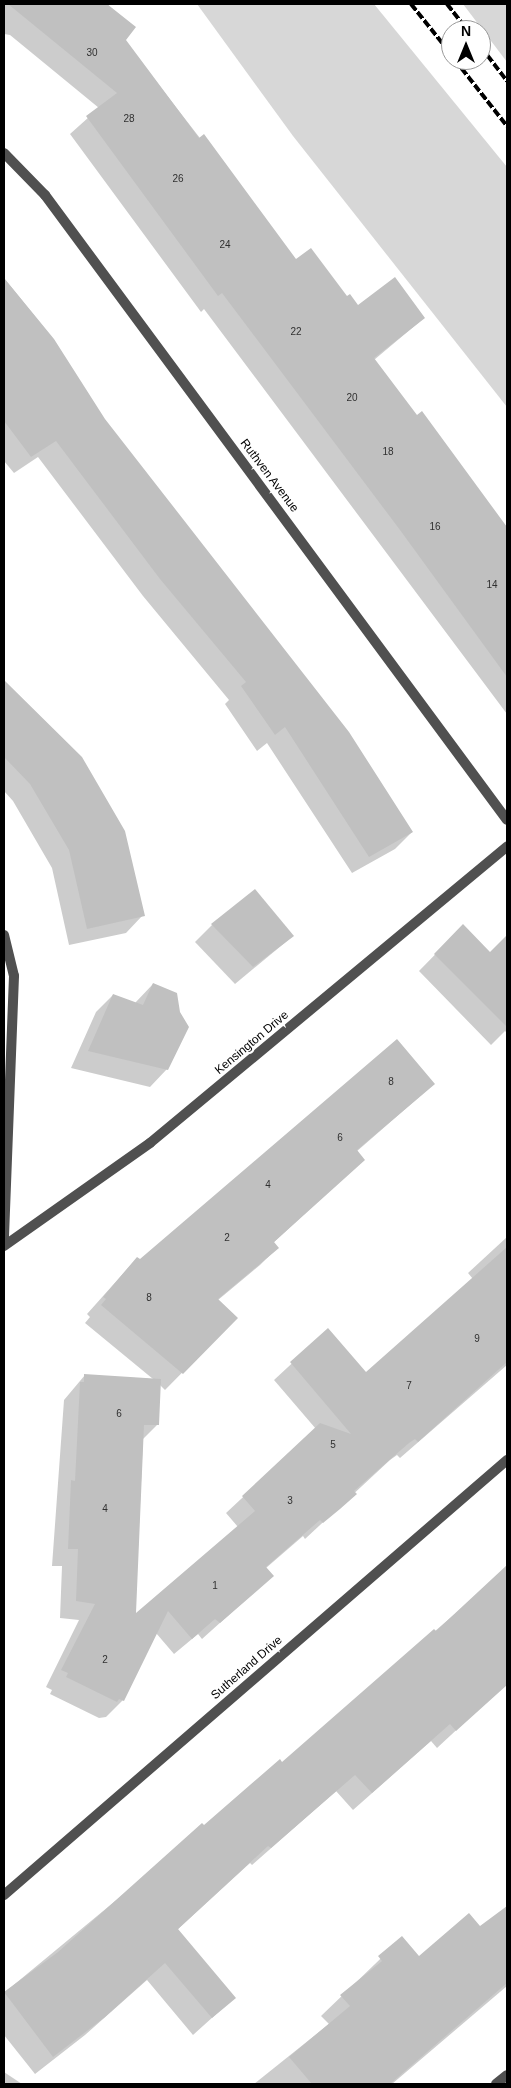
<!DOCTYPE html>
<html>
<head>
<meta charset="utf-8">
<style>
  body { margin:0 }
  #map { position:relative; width:511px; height:2088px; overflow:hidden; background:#fff; font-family:Arial,sans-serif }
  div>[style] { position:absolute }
  .green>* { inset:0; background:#d7d7d7 }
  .shadow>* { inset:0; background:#0003 }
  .building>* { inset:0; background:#c0c0c0 }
  .street>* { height:10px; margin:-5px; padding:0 5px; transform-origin:5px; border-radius:5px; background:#505050 }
  .rail>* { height:4px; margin-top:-2px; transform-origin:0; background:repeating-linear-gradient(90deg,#000 0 8px,transparent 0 10.5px) }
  span { translate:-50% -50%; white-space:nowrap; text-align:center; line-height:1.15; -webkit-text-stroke:4.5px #fff; paint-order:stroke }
  .number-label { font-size:10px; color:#303030 }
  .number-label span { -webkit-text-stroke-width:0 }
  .street-label { font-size:12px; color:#000 }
  .frame { position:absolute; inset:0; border:5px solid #000; pointer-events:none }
  .north { position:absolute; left:441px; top:20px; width:50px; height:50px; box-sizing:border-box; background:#fff; border:1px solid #999; border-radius:50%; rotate:0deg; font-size:14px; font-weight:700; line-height:20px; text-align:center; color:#000 }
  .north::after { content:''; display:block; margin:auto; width:18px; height:22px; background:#000; clip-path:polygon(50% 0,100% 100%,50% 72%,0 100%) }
</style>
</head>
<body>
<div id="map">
  <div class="green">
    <div style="clip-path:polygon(197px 4px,374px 4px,507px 167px,507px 407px,293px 136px)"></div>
    <div style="clip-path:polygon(463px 4px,507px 4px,507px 62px)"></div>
  </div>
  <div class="shadow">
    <div style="clip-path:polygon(4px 4px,110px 4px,108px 6px,124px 40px,295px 261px,358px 307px,424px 318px,374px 360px,417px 417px,456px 459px,507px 528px,507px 714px,204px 309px,201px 312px,70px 134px,99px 108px,10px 35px,4px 34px)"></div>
    <div style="clip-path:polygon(4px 278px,54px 340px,104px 420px,412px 832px,395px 849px,352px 873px,267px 743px,257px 751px,225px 704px,229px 700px,143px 596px,38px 457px,14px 473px,4px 461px)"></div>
    <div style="clip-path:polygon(4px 682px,81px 757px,143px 915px,126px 933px,69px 945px,52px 868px,13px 801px,4px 791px)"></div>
    <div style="clip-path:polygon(212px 925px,293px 936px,235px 984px,195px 942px)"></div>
    <div style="clip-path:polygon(463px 926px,490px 954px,507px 937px,507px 1033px,505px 1031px,491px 1045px,419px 971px)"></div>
    <div style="clip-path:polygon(153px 984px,167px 1069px,150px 1087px,71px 1068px,96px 1012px,113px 995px,135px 1003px)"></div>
    <div style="clip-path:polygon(434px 1084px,356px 1152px,363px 1160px,273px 1243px,277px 1248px,260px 1265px,218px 1300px,236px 1318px,165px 1390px,160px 1385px,157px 1425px,143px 1439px,135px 1616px,238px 1527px,226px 1513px,316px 1429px,274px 1380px,328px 1330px,366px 1374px,473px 1279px,468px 1273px,507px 1237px,507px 1365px,400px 1458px,397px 1455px,390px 1460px,305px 1539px,303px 1536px,266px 1568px,272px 1576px,202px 1639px,198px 1634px,174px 1654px,156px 1633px,123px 1700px,106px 1717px,99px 1718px,50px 1694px,52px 1690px,46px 1687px,79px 1620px,60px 1618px,62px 1566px,52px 1566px,64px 1400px,85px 1375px,153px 1379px,85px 1323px,90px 1317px,87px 1314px,137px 1258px,140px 1260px)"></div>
    <div style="clip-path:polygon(507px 1569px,507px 1683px,437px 1748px,431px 1741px,353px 1810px,336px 1791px,252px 1865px,250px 1863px,177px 1930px,234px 1998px,193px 2035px,147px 1980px,85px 2035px,35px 2074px,4px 2035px,4px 1993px,282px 1763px)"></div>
    <div style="clip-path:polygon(507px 1908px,507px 1986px,392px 2084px,254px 2084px,329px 2024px,321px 2016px,402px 1938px,419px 1958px,480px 1927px)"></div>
    <div style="clip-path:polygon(4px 2072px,22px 2084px,4px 2084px)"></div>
  </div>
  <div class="building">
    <div style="clip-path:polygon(8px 4px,107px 4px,136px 27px,126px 40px,199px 138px,204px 134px,296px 259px,311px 248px,347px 296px,350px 294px,358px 305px,395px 277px,425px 318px,374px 358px,417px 415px,422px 411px,507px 527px,507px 677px,400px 530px,222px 293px,218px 296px,86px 116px,117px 93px)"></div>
    <div style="clip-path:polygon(4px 278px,54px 339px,105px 419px,349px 732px,413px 832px,369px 857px,285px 727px,275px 735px,241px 686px,246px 682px,160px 579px,56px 441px,31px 457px,4px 421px)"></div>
    <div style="clip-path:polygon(4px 680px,82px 757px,125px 831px,145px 916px,87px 929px,69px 850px,30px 784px,4px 757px)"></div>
    <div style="clip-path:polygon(255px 889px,294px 936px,253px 967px,211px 924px)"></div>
    <div style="clip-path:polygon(463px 924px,490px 952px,507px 935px,507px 1027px,434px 954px)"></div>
    <div style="clip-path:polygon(153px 983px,177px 993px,180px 1012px,189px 1027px,168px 1070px,88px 1051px,113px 994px,143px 1005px)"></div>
    <div style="clip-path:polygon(397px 1039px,435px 1084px,357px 1150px,365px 1160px,274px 1242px,279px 1248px,218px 1299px,238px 1318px,183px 1374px,101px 1305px,106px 1299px,103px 1297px,137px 1257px,140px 1259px)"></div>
    <div style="clip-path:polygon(507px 1247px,507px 1362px,418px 1442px,415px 1439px,409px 1443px,354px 1491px,357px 1494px,340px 1509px,323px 1523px,320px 1520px,266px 1567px,274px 1576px,220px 1623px,215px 1619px,192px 1639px,168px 1611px,124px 1701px,119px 1699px,117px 1702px,66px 1677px,68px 1673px,61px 1670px,95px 1604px,76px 1601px,78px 1549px,68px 1549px,71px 1480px,75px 1481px,80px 1382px,84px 1382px,84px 1374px,161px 1379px,159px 1425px,144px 1425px,136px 1613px,255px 1511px,242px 1496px,320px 1423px,351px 1434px,290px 1362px,328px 1328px,366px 1372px)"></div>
    <div style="clip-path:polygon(507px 1565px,507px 1685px,456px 1731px,450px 1724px,372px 1793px,355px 1775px,271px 1848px,268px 1846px,178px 1929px,236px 1998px,212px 2018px,165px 1963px,105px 2017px,53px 2057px,4px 1992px,58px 1952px,202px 1823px,204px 1825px,280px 1759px,282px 1762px,434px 1629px,436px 1631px)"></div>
    <div style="clip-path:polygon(507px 1906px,507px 1983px,390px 2084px,312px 2084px,289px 2057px,350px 2006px,340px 1995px,382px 1961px,378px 1956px,402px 1936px,419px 1956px,469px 1913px,480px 1926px)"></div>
  </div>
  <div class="street">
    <div style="left:4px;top:153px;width:59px;rotate:45.7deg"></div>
    <div style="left:45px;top:195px;width:777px;rotate:53.53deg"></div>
    <div style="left:4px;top:935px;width:42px;rotate:76.3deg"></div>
    <div style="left:14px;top:976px;width:261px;rotate:92.2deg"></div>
    <div style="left:4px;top:1246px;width:179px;rotate:-35.2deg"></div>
    <div style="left:150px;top:1143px;width:464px;rotate:-39.7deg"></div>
    <div style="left:4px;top:1895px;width:665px;rotate:-40.85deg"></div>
    <div style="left:496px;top:2084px;width:14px;rotate:-39deg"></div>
  </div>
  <div class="rail">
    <div style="left:411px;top:4px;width:64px;rotate:51.3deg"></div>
    <div style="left:447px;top:4px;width:33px;rotate:52deg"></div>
    <div style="left:481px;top:47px;width:43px;rotate:52.6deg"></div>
    <div style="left:455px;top:60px;width:84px;rotate:51.8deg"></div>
  </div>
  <div class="number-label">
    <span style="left:92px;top:53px">30</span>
    <span style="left:129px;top:119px">28</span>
    <span style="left:178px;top:179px">26</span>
    <span style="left:225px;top:245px">24</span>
    <span style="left:296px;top:332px">22</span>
    <span style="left:352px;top:398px">20</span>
    <span style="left:388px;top:452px">18</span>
    <span style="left:435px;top:527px">16</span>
    <span style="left:492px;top:585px">14</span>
    <span style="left:391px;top:1082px">8</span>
    <span style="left:340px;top:1138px">6</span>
    <span style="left:268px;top:1185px">4</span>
    <span style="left:227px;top:1238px">2</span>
    <span style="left:149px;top:1298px">8</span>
    <span style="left:477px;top:1339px">9</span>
    <span style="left:409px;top:1386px">7</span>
    <span style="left:119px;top:1414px">6</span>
    <span style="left:333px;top:1445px">5</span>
    <span style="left:290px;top:1501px">3</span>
    <span style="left:105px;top:1509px">4</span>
    <span style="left:215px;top:1586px">1</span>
    <span style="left:105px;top:1660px">2</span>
  </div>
  <div class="street-label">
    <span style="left:269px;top:476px;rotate:53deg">Ruthven Avenue</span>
    <span style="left:252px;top:1043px;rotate:-40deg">Kensington Drive</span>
    <span style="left:247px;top:1668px;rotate:-41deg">Sutherland Drive</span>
  </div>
  <div class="frame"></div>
  <div class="north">N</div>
</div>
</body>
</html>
